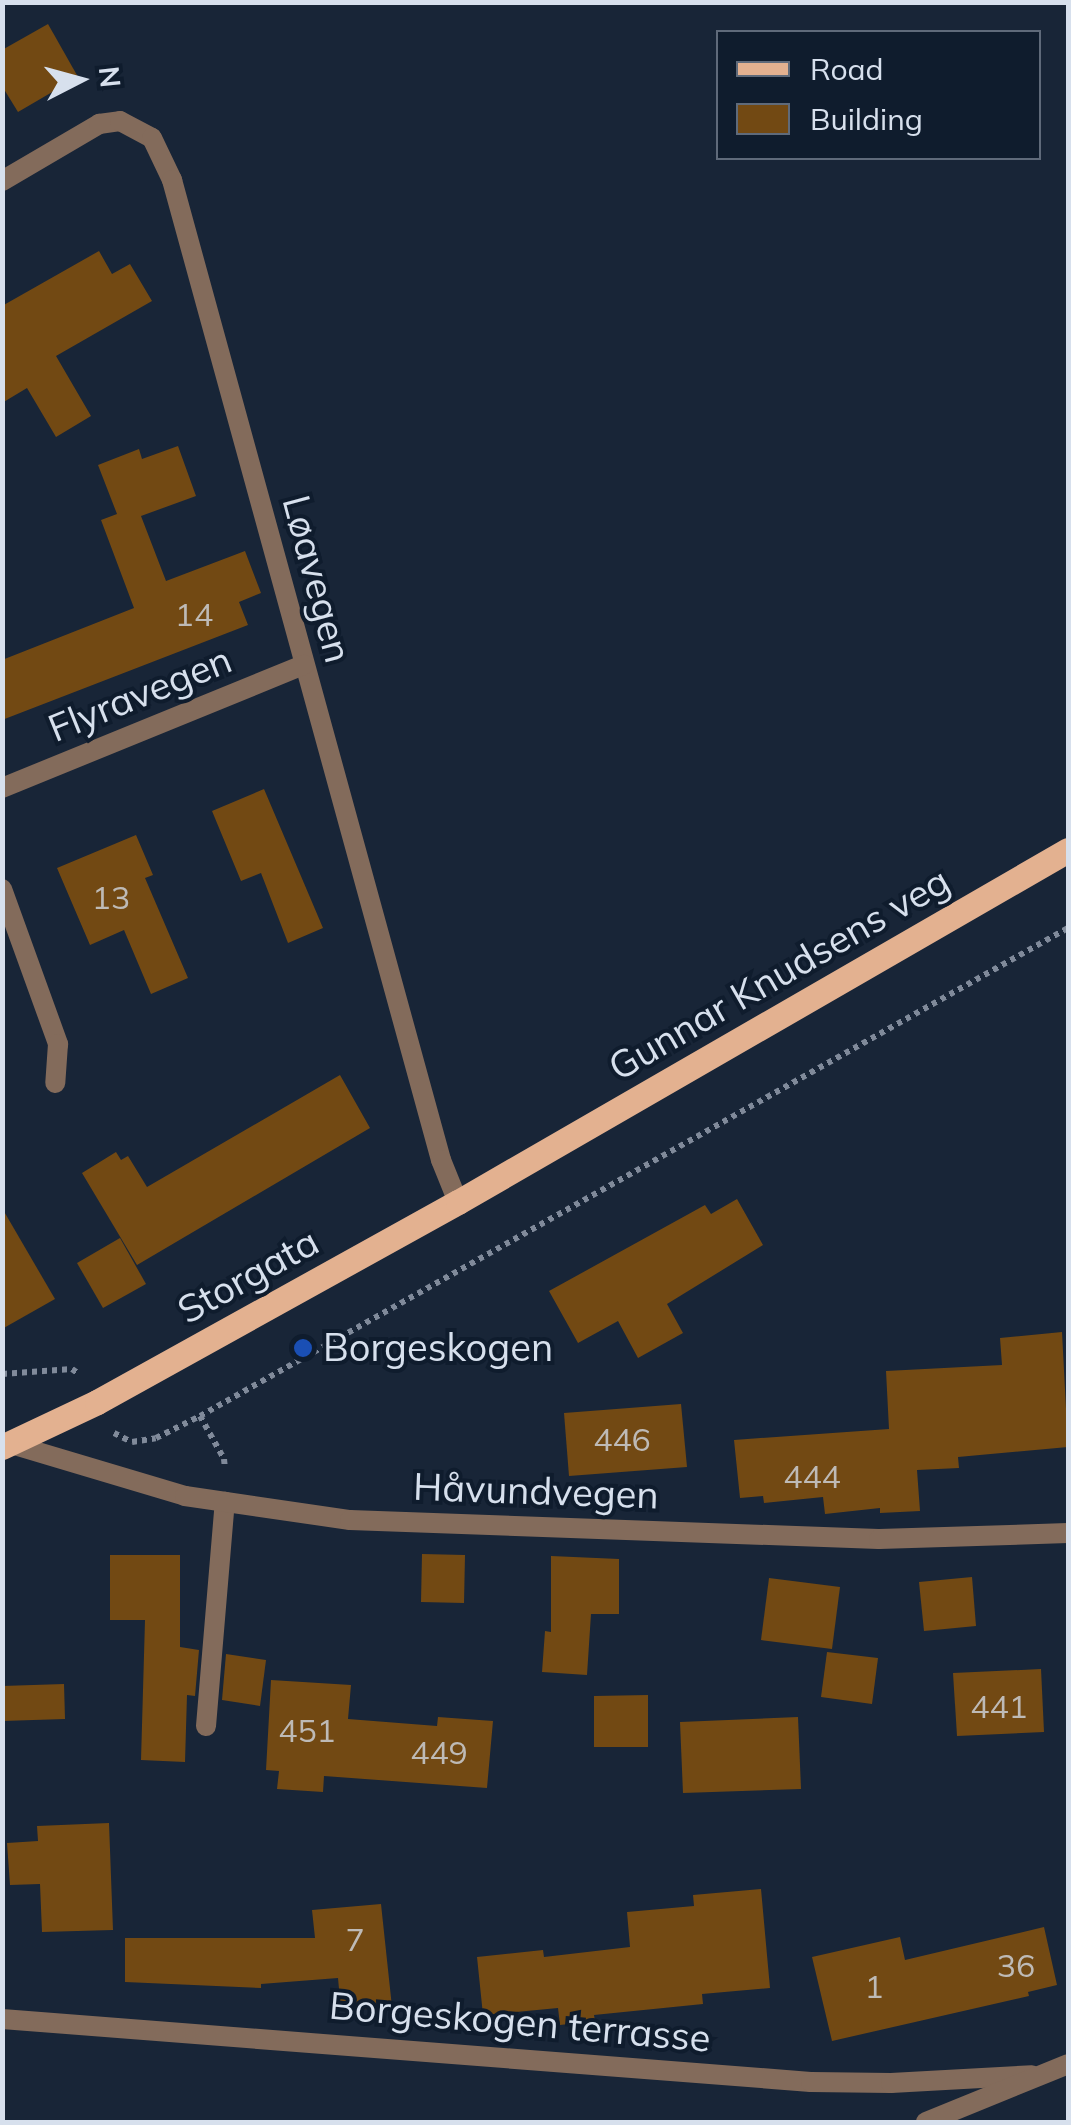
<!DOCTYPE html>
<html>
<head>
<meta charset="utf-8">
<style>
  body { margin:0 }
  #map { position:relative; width:1071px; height:2125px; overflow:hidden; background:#182537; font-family:Mulish,sans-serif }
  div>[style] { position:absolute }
  .building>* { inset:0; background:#724913 }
  .path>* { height:6px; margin-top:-3px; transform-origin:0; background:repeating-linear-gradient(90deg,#808a9a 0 5px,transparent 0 10px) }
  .lane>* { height:20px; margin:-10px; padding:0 10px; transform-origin:10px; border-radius:10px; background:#836b5b }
  .street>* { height:20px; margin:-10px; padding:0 10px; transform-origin:10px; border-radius:10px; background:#836b5b }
  .primary>* { height:25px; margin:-12.5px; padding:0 12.5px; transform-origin:12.5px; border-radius:12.5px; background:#e3b190 }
  .dots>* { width:28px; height:28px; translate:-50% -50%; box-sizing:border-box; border:5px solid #0f1c2d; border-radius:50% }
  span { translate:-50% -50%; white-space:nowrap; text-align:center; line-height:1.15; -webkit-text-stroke:8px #0f1c2d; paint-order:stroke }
  .number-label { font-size:32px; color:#bebab6 }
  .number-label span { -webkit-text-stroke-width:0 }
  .street-label { font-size:38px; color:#d7e0ed }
  .poi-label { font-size:38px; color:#d7e0ed }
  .left { translate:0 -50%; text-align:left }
  .frame { position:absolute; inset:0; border:5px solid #d7e0ed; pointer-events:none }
  .legend { position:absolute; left:716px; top:30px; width:325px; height:130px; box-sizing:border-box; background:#0f1c2d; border:2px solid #5f6a7a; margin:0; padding:12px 18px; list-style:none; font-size:30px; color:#d7e0ed }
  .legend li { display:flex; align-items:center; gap:20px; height:50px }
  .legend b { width:50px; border:2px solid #5f6a7a }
  .north { position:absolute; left:30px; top:30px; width:100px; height:100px; -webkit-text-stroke:8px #0f1c2d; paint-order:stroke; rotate:84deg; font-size:28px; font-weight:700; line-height:40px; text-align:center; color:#d7e0ed }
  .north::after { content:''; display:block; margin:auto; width:35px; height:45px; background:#d7e0ed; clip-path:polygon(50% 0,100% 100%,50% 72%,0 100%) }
</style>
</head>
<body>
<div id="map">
  <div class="building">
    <div style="clip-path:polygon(48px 24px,78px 77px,18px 112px,2px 86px,2px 50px)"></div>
    <div style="clip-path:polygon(99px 251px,112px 274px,130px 264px,152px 301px,56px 356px,91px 416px,56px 437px,27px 388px,2px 403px,2px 306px)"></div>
    <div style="clip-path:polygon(178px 446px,196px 496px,141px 516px,166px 581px,245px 551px,261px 593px,239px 602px,248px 625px,2px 720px,2px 660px,134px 608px,101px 520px,117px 514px,98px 465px,139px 449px,142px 459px)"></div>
    <div style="clip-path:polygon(264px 789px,323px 928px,288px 943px,261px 873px,241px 881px,212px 811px)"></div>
    <div style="clip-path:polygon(136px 835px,153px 875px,145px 878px,188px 978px,151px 994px,124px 930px,90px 945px,57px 868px)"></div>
    <div style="clip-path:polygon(340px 1075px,370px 1128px,137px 1265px,82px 1173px,116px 1152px,121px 1160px,128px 1156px,147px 1187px)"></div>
    <div style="clip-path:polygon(737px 1199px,763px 1245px,667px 1304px,683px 1333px,638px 1358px,618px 1321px,578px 1343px,549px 1291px,705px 1205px,711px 1214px)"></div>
    <div style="clip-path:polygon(2px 1208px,55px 1299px,2px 1329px)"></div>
    <div style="clip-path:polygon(120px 1238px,146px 1284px,103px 1308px,77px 1263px)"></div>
    <div style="clip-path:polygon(1062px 1332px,1068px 1447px,958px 1457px,959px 1468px,917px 1470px,920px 1511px,880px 1513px,880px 1508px,825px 1514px,823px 1497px,764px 1503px,763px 1496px,740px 1498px,734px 1440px,889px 1429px,886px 1371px,1002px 1365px,1000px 1338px)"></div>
    <div style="clip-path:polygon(681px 1404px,687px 1467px,569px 1476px,564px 1413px)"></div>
    <div style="clip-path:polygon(422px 1554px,465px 1555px,464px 1603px,421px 1602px)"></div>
    <div style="clip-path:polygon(110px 1555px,180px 1555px,180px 1647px,199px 1650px,195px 1696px,187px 1695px,185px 1762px,141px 1760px,145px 1620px,110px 1620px)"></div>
    <div style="clip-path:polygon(551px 1556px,619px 1559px,619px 1614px,591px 1614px,587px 1675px,542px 1672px,545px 1631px,551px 1632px)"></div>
    <div style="clip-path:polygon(972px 1577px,976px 1626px,924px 1631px,919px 1582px)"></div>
    <div style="clip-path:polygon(769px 1578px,840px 1587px,832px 1649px,761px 1640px)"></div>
    <div style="clip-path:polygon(827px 1652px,878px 1658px,872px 1704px,821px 1697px)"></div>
    <div style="clip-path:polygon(226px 1654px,266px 1660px,260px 1706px,222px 1700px)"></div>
    <div style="clip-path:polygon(1041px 1669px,1044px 1732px,957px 1736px,953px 1673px)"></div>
    <div style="clip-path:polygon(271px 1680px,351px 1685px,348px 1719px,437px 1726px,438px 1717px,493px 1721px,487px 1788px,324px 1776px,323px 1792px,277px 1789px,279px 1771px,266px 1770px)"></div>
    <div style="clip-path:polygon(64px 1684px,65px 1719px,2px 1721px,2px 1686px)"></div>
    <div style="clip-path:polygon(648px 1695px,648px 1747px,594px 1747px,594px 1696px)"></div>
    <div style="clip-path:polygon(798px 1717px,801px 1789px,683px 1793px,680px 1722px)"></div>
    <div style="clip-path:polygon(109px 1823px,113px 1930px,42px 1932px,40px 1884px,10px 1885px,7px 1843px,38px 1841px,37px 1826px)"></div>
    <div style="clip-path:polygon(761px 1889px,770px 1988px,702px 1994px,703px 2004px,594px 2015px,595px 2021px,560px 2025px,558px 2008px,483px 2015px,477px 1957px,543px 1950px,544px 1957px,630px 1947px,627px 1912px,694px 1906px,693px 1895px)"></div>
    <div style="clip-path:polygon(381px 1904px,392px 2007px,341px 2011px,338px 1978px,261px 1984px,261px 1988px,125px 1982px,125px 1938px,315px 1938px,312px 1910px)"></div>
    <div style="clip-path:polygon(1044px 1927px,1057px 1985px,1028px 1992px,1029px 1996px,832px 2041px,812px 1957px,900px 1937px,905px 1960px)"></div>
  </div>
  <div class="path">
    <div style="left:2px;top:1374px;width:70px;rotate:-4.1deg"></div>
    <div style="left:72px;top:1369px;width:9px;rotate:36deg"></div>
    <div style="left:200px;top:1416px;width:49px;rotate:60.8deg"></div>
    <div style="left:224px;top:1459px;width:9px;rotate:84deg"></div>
    <div style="left:114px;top:1433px;width:20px;rotate:27deg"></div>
    <div style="left:132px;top:1442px;width:24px;rotate:-9deg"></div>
    <div style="left:156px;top:1438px;width:49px;rotate:-26.6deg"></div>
    <div style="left:200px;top:1416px;width:996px;rotate:-29.35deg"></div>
  </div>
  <div class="lane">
    <div style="left:2px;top:889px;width:165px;rotate:70.1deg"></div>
    <div style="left:58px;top:1044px;width:39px;rotate:94deg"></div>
    <div style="left:206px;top:1726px;width:225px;rotate:-85.2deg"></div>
  </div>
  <div class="street">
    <div style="left:2px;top:181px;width:113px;rotate:-30.4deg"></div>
    <div style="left:99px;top:124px;width:21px;rotate:-8deg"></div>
    <div style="left:120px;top:121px;width:36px;rotate:28deg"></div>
    <div style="left:152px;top:138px;width:47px;rotate:64.5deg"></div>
    <div style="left:172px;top:180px;width:1016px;rotate:74.65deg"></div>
    <div style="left:441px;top:1160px;width:45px;rotate:68deg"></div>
    <div style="left:2px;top:788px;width:326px;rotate:-22.2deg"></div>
    <div style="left:11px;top:1444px;width:182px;rotate:16.6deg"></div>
    <div style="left:185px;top:1496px;width:167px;rotate:8.3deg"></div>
    <div style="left:350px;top:1520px;width:529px;rotate:2.06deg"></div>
    <div style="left:879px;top:1539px;width:189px;rotate:-1.8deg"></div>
    <div style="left:2px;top:2019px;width:811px;rotate:4.45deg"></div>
    <div style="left:811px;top:2082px;width:80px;rotate:0.7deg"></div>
    <div style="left:891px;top:2083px;width:141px;rotate:-3.2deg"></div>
    <div style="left:926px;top:2122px;width:153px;rotate:-22.2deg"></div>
  </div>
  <div class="primary">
    <div style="left:2px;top:1447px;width:105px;rotate:-25.3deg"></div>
    <div style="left:97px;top:1402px;width:413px;rotate:-29deg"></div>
    <div style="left:458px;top:1202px;width:704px;rotate:-29.99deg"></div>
  </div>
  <div class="dots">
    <div style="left:303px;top:1348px;background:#1a4fb4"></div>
  </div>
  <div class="number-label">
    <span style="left:194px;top:614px">14</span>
    <span style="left:111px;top:897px">13</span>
    <span style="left:622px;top:1439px">446</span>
    <span style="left:812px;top:1476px">444</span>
    <span style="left:999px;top:1706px">441</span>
    <span style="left:307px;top:1730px">451</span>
    <span style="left:439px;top:1752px">449</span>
    <span style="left:355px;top:1939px">7</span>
    <span style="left:1016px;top:1965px">36</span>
    <span style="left:874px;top:1986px">1</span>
  </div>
  <div class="street-label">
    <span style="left:317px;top:579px;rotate:75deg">Løavegen</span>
    <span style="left:140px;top:694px;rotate:-22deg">Flyravegen</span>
    <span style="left:779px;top:974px;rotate:-30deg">Gunnar Knudsens veg</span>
    <span style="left:248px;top:1276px;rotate:-29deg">Storgata</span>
    <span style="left:536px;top:1491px;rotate:2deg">Håvundvegen</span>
    <span style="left:520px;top:2022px;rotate:5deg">Borgeskogen terrasse</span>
  </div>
  <div class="poi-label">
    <span class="left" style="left:323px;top:1348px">Borgeskogen</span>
  </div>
  <div class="frame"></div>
  <ul class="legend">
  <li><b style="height:12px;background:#e3b190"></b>Road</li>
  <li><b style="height:28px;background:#724913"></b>Building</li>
  </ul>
  <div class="north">N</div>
</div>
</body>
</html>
